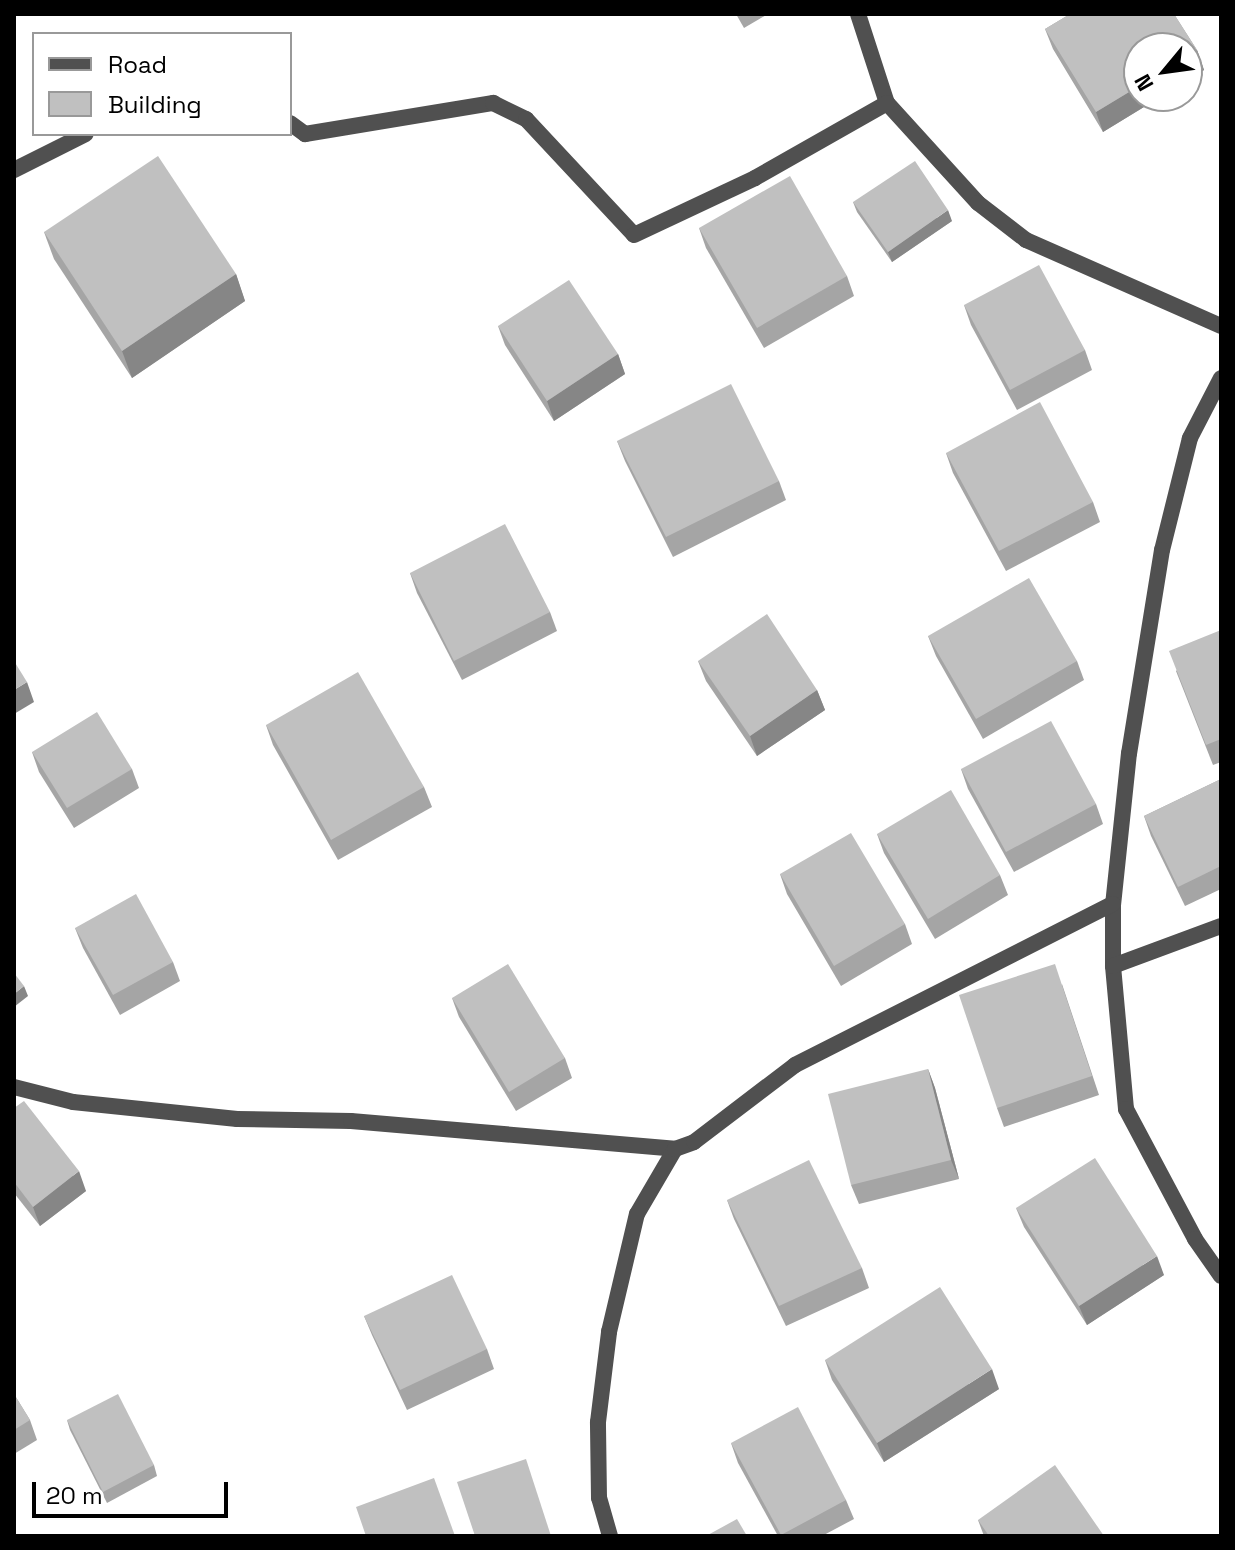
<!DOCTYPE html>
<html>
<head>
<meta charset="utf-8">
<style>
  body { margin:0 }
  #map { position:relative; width:1235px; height:1550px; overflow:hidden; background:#fff; font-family:"Space Grotesk",sans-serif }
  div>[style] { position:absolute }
  .street>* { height:16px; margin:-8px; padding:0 8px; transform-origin:8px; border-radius:8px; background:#505050 }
  .wall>* { inset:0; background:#a5a5a5 }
  .shaded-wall>* { inset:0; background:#868686 }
  .building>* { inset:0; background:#c0c0c0 }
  span { translate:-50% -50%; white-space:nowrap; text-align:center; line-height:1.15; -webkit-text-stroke:6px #fff; paint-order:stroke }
  .frame { position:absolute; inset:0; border:16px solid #000; pointer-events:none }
  .legend { position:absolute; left:32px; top:32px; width:260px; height:104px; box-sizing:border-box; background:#fff; border:2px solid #999; margin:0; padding:10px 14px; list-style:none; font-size:24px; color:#000 }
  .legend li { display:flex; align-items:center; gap:16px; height:40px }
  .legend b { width:40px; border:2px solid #999 }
  .north { position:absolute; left:1123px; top:32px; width:80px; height:80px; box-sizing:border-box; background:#fff; border:2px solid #999; border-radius:50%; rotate:241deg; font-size:22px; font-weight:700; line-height:32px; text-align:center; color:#000 }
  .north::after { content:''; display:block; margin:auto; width:28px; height:36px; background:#000; clip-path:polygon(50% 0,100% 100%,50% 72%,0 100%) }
  .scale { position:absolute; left:32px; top:1482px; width:196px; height:36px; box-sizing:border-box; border:4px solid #000; border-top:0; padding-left:10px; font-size:24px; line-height:28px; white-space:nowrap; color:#000; -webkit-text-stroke:6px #fff; paint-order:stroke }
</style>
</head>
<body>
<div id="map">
  <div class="street">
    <div style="left:858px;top:14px;width:94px;rotate:72deg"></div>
    <div style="left:887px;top:103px;width:135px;rotate:47.7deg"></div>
    <div style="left:978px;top:203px;width:61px;rotate:37.6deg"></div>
    <div style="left:1026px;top:240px;width:213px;rotate:23.8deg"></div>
    <div style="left:290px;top:123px;width:19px;rotate:36deg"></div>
    <div style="left:305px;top:134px;width:191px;rotate:-9.4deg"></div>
    <div style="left:493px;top:103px;width:37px;rotate:26deg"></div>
    <div style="left:526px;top:119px;width:158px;rotate:47deg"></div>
    <div style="left:634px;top:235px;width:134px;rotate:-25.2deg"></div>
    <div style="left:755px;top:178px;width:152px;rotate:-29.6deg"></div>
    <div style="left:14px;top:170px;width:80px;rotate:-26.6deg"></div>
    <div style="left:1221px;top:378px;width:68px;rotate:117.3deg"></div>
    <div style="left:1190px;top:438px;width:115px;rotate:104deg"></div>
    <div style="left:1162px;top:550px;width:206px;rotate:99.2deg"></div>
    <div style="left:1129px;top:753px;width:152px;rotate:96deg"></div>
    <div style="left:1113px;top:904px;width:62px;rotate:90deg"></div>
    <div style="left:1113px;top:966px;width:144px;rotate:84.8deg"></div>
    <div style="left:1126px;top:1109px;width:147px;rotate:62deg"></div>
    <div style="left:1195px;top:1239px;width:45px;rotate:54.9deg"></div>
    <div style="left:1113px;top:966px;width:115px;rotate:-20.3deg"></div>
    <div style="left:14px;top:1087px;width:61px;rotate:14.3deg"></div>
    <div style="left:73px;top:1102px;width:165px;rotate:5.9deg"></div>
    <div style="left:237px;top:1119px;width:114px;rotate:1deg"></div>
    <div style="left:351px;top:1121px;width:325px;rotate:4.9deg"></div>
    <div style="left:610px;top:1536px;width:40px;rotate:-106deg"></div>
    <div style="left:599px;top:1498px;width:76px;rotate:-90.8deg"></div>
    <div style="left:598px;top:1422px;width:91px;rotate:-83deg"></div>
    <div style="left:609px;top:1332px;width:121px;rotate:-76.7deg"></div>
    <div style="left:637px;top:1214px;width:75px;rotate:-59.7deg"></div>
    <div style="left:675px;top:1149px;width:20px;rotate:-20deg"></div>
    <div style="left:694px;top:1142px;width:127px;rotate:-37.3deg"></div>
    <div style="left:795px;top:1065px;width:356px;rotate:-26.9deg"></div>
  </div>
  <div class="wall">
    <div style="clip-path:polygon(736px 14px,768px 14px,744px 28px)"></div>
    <div style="clip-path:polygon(1070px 14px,1174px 14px,1197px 50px,1204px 70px,1187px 81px,1187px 48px,1139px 48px,1139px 96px,1162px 96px,1103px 132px,1053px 49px,1045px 29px)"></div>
    <div style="clip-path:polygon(853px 202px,952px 221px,892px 262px,857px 212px)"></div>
    <div style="clip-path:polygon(699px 228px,847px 276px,854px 296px,764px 348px,706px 248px)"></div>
    <div style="clip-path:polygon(44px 232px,236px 274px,245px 301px,132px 378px,54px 259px)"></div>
    <div style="clip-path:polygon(964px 305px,1085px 350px,1092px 370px,1017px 410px,971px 325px)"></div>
    <div style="clip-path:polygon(498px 326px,618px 354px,625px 374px,554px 421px,505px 345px)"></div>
    <div style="clip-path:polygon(617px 441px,779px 481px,786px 500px,673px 557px,625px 461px)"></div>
    <div style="clip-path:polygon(946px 453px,1093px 502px,1100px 522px,1006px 571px,953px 473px)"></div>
    <div style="clip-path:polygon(410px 573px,550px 612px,557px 631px,462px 680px,417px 593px)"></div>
    <div style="clip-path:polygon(1221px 630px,1221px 762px,1213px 765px,1176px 671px)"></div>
    <div style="clip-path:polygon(928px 636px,1077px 661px,1084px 680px,983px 739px,936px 656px)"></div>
    <div style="clip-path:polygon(698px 661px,817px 690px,825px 710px,757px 756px,706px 681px)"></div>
    <div style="clip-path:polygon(266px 725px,424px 787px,432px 807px,338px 860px,273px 745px)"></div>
    <div style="clip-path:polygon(32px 752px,132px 769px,139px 788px,74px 828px,39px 772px)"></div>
    <div style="clip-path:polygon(961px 769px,1096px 804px,1103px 824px,1014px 872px,968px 789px)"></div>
    <div style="clip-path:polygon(1221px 779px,1221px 889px,1185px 906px,1151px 836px,1144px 816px)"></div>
    <div style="clip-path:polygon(877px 834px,1000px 875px,1008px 895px,935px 939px,884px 853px)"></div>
    <div style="clip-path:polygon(780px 874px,905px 924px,912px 944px,841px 986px,787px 894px)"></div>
    <div style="clip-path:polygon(75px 928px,173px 962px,180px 981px,120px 1015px,83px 948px)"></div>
    <div style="clip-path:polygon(1062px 984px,1099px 1095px,1004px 1127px,997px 1108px)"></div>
    <div style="clip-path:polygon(452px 998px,565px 1058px,572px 1078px,516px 1111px,459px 1017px)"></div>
    <div style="clip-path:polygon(928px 1069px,935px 1088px,959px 1179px,859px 1204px,851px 1185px)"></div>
    <div style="clip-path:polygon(14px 1108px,86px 1191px,40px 1226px,14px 1193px)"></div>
    <div style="clip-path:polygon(727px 1200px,862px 1268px,869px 1288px,786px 1326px,734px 1219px)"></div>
    <div style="clip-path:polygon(1016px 1208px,1164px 1275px,1087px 1325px,1024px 1227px)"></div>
    <div style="clip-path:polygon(364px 1316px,487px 1349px,494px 1369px,407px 1410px,372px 1335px)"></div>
    <div style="clip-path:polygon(825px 1360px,999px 1389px,884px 1462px,832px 1380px)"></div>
    <div style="clip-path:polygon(14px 1394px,30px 1420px,37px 1440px,14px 1454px)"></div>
    <div style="clip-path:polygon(67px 1420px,154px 1465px,157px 1476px,107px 1503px,70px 1430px)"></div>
    <div style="clip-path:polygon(731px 1443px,846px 1500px,854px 1519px,822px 1536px,778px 1536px,738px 1463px)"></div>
    <div style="clip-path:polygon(978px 1520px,1104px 1536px,984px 1536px)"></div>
  </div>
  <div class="shaded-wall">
    <div style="clip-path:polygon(1197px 50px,1204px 70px,1187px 81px,1187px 56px)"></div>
    <div style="clip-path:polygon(1139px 86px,1139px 96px,1162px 96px,1103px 132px,1096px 112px)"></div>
    <div style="clip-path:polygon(948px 210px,952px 221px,892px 262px,888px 252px)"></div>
    <div style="clip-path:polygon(236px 274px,245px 301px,132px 378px,122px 351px)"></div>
    <div style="clip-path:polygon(618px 354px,625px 374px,554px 421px,547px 401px)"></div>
    <div style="clip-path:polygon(27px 682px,34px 702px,14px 714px,14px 690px)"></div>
    <div style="clip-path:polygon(817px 690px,825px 710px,757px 756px,750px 736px)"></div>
    <div style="clip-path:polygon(24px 986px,28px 996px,14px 1007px,14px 994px)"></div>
    <div style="clip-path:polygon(928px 1069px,935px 1088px,959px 1179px,951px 1160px)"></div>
    <div style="clip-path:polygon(79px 1171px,86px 1191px,40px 1226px,33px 1207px)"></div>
    <div style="clip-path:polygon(1157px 1256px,1164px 1275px,1087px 1325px,1079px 1306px)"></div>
    <div style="clip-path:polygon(992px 1369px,999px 1389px,884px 1462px,877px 1443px)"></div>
  </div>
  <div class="building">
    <div style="clip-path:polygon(1070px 14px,1174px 14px,1197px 50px,1187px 56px,1187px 48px,1139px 48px,1139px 86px,1096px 112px,1045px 29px)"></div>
    <div style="clip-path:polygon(158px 156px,236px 274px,122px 351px,44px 232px)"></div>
    <div style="clip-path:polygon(915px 161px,948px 210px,888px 252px,853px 202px)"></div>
    <div style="clip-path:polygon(790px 176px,847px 276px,757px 328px,699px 228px)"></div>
    <div style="clip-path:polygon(1039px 265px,1085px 350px,1010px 390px,964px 305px)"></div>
    <div style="clip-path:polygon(569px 280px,618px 354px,547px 401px,498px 326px)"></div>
    <div style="clip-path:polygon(731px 384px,779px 481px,666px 537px,617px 441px)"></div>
    <div style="clip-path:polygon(1040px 402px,1093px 502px,999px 551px,946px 453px)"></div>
    <div style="clip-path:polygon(505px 524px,550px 612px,454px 661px,410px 573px)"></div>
    <div style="clip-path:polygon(1029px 578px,1077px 661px,976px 719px,928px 636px)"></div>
    <div style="clip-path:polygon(767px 614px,817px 690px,750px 736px,698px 661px)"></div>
    <div style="clip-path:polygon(1221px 630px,1221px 739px,1206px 745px,1169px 651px)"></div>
    <div style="clip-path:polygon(14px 661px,27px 682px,14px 690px)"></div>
    <div style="clip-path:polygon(358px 672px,424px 787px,331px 840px,266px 725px)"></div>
    <div style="clip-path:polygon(97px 712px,132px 769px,67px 808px,32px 752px)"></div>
    <div style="clip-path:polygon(1051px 721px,1096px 804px,1006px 852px,961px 769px)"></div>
    <div style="clip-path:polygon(1221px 779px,1221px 866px,1178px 887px,1144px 816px)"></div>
    <div style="clip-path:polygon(951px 790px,1000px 875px,928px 919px,877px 834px)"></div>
    <div style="clip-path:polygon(851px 833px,905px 924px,834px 966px,780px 874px)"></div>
    <div style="clip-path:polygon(136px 894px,173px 962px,113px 995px,75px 928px)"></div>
    <div style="clip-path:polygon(508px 964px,565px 1058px,509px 1092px,452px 998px)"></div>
    <div style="clip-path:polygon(1055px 964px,1092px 1076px,997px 1108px,959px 995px)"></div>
    <div style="clip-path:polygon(14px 973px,24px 986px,14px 994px)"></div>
    <div style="clip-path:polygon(928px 1069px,951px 1160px,851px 1185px,828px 1094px)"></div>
    <div style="clip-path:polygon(24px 1101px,79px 1171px,33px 1207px,14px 1182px,14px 1108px)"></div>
    <div style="clip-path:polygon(1095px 1158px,1157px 1256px,1079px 1306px,1016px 1208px)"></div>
    <div style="clip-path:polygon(809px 1160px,862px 1268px,779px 1306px,727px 1200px)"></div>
    <div style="clip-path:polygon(452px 1275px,487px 1349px,400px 1390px,364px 1316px)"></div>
    <div style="clip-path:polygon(940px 1287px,992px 1369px,877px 1443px,825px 1360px)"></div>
    <div style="clip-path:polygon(14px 1394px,30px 1420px,14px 1430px)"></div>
    <div style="clip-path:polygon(118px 1394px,154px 1465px,103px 1492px,67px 1420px)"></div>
    <div style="clip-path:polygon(798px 1407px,846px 1500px,781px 1535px,731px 1443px)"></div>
    <div style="clip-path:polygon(526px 1459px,551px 1536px,475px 1536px,457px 1482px)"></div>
    <div style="clip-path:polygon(1055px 1465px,1104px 1536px,989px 1536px,978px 1520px)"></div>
    <div style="clip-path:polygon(434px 1478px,455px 1536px,366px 1536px,356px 1507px)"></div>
    <div style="clip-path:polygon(737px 1519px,747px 1536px,706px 1536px)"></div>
  </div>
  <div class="frame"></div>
  <ul class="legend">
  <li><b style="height:10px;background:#505050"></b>Road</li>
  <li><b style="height:22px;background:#c0c0c0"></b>Building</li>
  </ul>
  <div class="north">N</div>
  <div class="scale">20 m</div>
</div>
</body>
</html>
